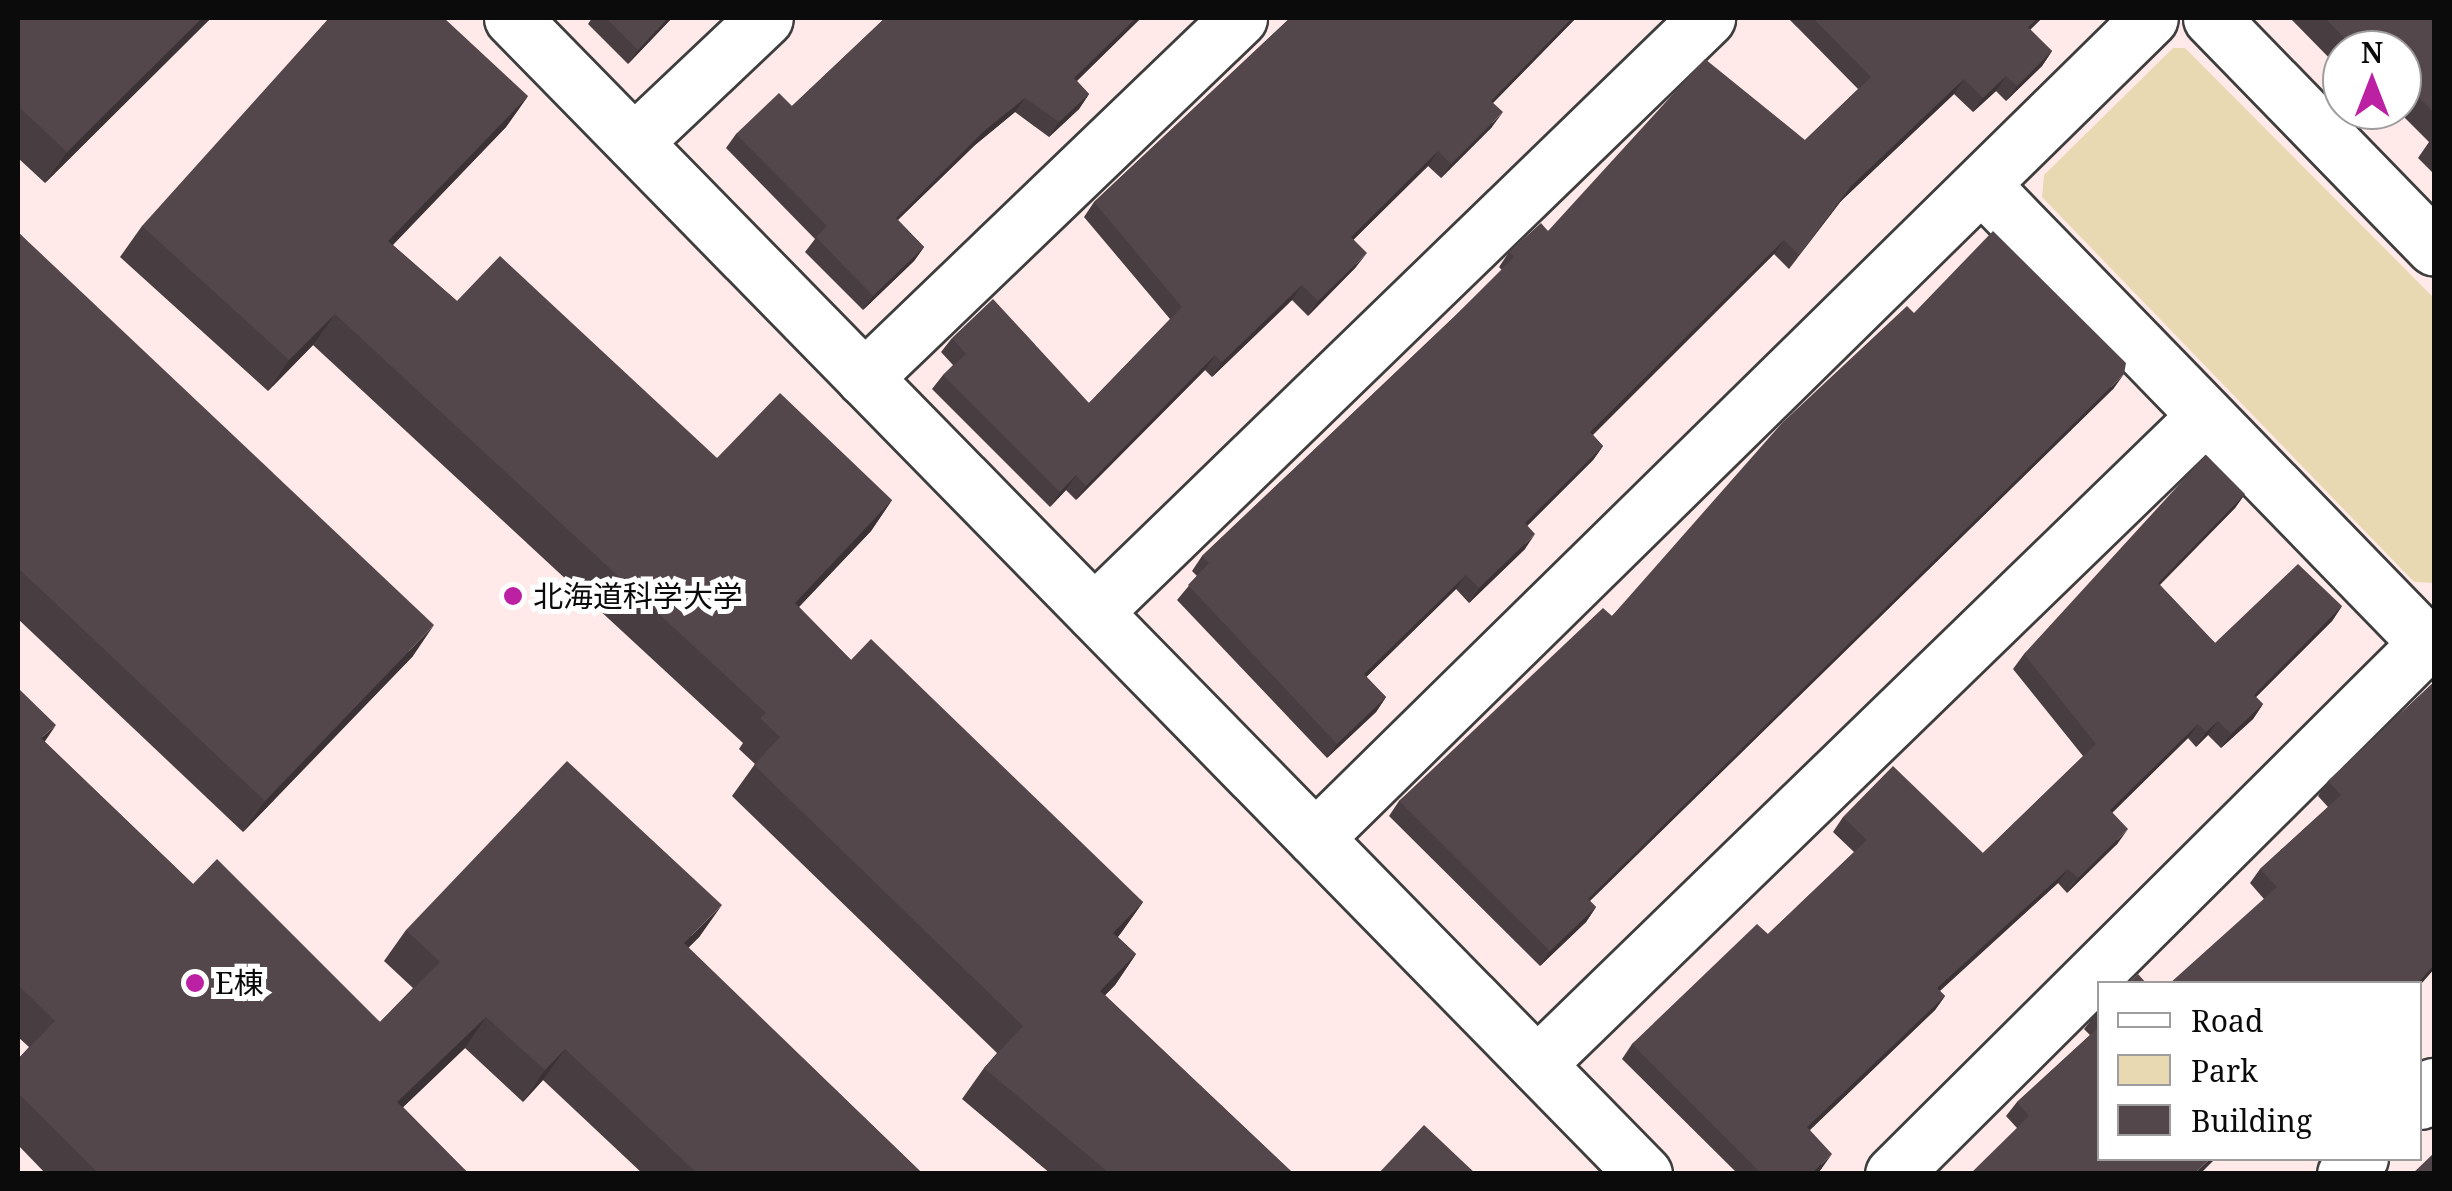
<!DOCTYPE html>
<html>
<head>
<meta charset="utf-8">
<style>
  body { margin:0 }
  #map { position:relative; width:2452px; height:1191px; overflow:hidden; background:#ffe9e9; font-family:"Noto Serif","Noto Sans JP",serif }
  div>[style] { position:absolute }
  .green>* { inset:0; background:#e9d9b3 }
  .roads { filter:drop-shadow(2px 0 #3e3e3e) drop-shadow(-2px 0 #3e3e3e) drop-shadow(0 2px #3e3e3e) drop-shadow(0 -2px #3e3e3e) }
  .minor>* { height:55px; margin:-27.5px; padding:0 27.5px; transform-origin:27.5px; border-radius:27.5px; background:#fff }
  .wall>* { inset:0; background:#483d41 }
  .shaded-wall>* { inset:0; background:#3b3235 }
  .building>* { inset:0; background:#54474c }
  .dots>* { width:28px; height:28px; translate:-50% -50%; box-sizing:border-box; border:5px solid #fff; border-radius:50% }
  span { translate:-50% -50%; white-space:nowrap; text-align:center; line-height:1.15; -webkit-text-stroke:10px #fff; paint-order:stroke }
  .poi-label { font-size:30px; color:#0b0b0b }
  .left { translate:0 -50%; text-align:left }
  .frame { position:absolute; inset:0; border:20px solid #0b0b0b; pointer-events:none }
  .legend { position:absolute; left:2097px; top:981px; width:325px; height:180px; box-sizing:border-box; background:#fff; border:2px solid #9d9d9d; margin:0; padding:12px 18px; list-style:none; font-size:30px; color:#0b0b0b }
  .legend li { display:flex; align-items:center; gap:20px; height:50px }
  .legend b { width:50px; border:2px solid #9d9d9d }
  .north { position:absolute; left:2322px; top:30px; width:100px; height:100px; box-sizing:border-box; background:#fff; border:2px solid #9d9d9d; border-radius:50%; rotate:0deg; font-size:28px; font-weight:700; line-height:40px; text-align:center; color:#0b0b0b }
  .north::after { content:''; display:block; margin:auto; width:35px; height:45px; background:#bd21a3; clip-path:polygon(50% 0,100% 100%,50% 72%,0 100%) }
</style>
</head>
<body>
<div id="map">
  <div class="green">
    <div style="clip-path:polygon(2173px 48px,2185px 48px,2434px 298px,2434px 583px,2414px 582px,2042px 197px,2044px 175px)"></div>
  </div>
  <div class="roads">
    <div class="minor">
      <div style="left:512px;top:18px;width:1618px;rotate:45.6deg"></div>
      <div style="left:2211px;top:18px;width:320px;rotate:45.8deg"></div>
      <div style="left:634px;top:142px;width:180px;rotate:-43.4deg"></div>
      <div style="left:1983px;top:186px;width:637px;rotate:45.83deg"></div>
      <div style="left:864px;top:378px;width:520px;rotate:-43.83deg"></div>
      <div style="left:1094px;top:612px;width:854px;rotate:-44.1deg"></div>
      <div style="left:1315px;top:838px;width:1170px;rotate:-44.48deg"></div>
      <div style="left:1537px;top:1064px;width:931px;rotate:-44.13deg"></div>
      <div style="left:2420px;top:1101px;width:21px;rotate:-47deg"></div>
      <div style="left:1893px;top:1174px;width:763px;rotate:-44.84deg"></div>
      <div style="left:2345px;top:1174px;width:22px;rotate:-47deg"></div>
    </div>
  </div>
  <div class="wall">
    <div style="clip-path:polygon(18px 18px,211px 18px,45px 183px,18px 158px)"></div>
    <div style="clip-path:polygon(592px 18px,672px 18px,628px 64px,588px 24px)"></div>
    <div style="clip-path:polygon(885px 18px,1141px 18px,1077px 81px,1089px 94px,1079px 109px,1049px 137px,1015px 112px,975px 145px,898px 220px,924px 247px,914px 261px,863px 310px,805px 252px,815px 239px,726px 148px,736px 134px,792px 106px)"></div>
    <div style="clip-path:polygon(1290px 18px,1576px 18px,1493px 103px,1492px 127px,1441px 178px,1428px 166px,1353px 240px,1356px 267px,1308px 316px,1292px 300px,1212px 377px,1205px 370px,1076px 500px,1066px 490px,1050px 507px,932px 389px,943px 375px,953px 365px,941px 352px,952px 338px,1089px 403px,1170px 319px,1084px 217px,1094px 202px)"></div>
    <div style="clip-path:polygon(1788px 18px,2042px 18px,2030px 30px,2052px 51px,2042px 66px,2006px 101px,1996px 91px,1973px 112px,1954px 94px,1841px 201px,1789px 269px,1774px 254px,1593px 435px,1603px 446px,1593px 460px,1527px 526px,1525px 549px,1469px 603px,1456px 589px,1366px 677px,1386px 697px,1376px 712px,1327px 758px,1177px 600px,1197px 576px,1192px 571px,1202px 556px,1456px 315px,1502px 270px,1499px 267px,1509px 252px,1548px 231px,1805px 140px,1858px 89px)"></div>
    <div style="clip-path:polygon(2290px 18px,2434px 18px,2434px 174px,2418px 158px,2429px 142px,2397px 110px,2402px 110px,2402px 50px,2342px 50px,2342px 71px)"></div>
    <div style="clip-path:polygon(528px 96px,506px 127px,393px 245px,457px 301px,717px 458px,892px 500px,871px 531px,799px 607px,851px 660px,1143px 902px,1118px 937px,1136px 954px,1115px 985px,1105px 995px,1294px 1174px,1051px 1174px,962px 1099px,984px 1068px,997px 1053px,732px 796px,755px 764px,739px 749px,743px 743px,313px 345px,268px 391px,120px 257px,142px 226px)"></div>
    <div style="clip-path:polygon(18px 232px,413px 656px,243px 832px,18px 619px)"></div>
    <div style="clip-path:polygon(1914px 313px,2114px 388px,1590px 901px,1596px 907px,1586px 922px,1540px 966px,1389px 816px,1399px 801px,1612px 616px)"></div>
    <div style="clip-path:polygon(2245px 494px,2235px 508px,2160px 585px,2215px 643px,2342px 606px,2332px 621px,2256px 697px,2263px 704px,2253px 719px,2221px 748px,2208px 735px,2196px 747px,2188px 738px,2112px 812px,2118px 843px,2067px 893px,2058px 883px,1940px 991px,1945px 996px,1935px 1010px,1810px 1130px,1822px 1168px,1817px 1174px,1738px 1174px,1622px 1059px,1632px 1044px,1768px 934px,1854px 852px,1833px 832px,1843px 817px,1983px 853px,2083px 756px,2013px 669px,2024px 654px)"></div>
    <div style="clip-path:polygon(2434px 682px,2434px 969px,2420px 985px,2264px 899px,2250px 883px,2260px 869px,2328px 807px,2318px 796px,2328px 781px)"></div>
    <div style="clip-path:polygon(18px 688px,45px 742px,193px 884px,380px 1022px,413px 988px,384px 961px,406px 930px,700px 936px,688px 948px,923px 1174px,643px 1174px,543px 1080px,523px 1102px,465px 1048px,403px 1107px,469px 1174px,46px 1174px,18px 1145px,18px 1059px,29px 1047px,18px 1037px)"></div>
    <div style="clip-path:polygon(2100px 1009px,2100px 1158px,2017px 1128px,2006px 1116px,2017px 1102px,2090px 1035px,2084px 1029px)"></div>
  </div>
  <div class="shaded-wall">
    <div style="clip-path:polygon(202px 18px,211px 18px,45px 183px,67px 152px)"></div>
    <div style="clip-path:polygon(668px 18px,672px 18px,628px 64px,638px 50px)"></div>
    <div style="clip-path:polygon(1136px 18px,1141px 18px,1064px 93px,1074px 78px)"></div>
    <div style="clip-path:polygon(1572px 18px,1576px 18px,1481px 115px,1491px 101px)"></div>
    <div style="clip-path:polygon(2038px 18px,2042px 18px,2017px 42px,2028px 27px)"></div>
    <div style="clip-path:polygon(2052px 51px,2042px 66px,2006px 101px,2017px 86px)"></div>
    <div style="clip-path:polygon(2006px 76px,1996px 91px,1973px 112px,1983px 98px)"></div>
    <div style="clip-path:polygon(1964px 79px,1954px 94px,1841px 201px,1789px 269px,1851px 186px)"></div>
    <div style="clip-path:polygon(1089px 94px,1079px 109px,1049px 137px,1059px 122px)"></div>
    <div style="clip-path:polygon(528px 96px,506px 127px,366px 272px,388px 241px)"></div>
    <div style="clip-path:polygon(1025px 98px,1015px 112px,975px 145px,885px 232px,896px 218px,985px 130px)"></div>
    <div style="clip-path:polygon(1503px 112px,1492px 127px,1441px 178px,1451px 164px)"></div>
    <div style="clip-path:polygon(1438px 151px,1428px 166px,1341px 252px,1351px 237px)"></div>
    <div style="clip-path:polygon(1784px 240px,1774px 254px,1580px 447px,1590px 432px)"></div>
    <div style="clip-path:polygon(924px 247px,914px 261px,863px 310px,873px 296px)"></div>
    <div style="clip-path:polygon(1367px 253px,1356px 267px,1308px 316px,1318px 301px)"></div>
    <div style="clip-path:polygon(1302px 285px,1292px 300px,1212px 377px,1222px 362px)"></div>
    <div style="clip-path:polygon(335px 314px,313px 345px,268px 391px,289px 360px)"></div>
    <div style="clip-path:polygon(1215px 355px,1205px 370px,1076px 500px,1086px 486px)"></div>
    <div style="clip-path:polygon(2124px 374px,2114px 388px,1577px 913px,1588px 899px)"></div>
    <div style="clip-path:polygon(1603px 446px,1593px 460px,1515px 538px,1525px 523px)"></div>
    <div style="clip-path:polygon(1076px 475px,1066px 490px,1050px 507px,1060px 492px)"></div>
    <div style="clip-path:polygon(2245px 494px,2235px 508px,2147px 597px,2158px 583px)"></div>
    <div style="clip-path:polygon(892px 500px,871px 531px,773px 634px,795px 603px)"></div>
    <div style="clip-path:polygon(1535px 534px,1525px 549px,1469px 603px,1479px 588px)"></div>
    <div style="clip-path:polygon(1466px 575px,1456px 589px,1354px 689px,1364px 674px)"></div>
    <div style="clip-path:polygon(2342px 606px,2332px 621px,2244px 709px,2254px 695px)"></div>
    <div style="clip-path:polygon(434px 625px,413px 656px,243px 832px,265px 801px)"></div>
    <div style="clip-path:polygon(1386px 697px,1376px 712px,1327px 758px,1337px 744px)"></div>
    <div style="clip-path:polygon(2263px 704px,2253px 719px,2221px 748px,2231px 734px)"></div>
    <div style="clip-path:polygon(2218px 721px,2208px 735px,2196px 747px,2206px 732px)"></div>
    <div style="clip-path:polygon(2198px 724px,2188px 738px,2100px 825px,2110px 810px)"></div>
    <div style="clip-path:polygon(56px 725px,35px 756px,41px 738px)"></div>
    <div style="clip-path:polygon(2128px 829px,2118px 843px,2067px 893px,2078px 878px)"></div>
    <div style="clip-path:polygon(2068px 869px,2058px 883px,1927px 1002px,1937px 988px)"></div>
    <div style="clip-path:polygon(1143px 902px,1121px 933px,1092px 964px,1113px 933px)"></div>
    <div style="clip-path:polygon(722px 905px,700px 936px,662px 974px,684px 943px)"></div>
    <div style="clip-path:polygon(1596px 907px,1586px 922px,1540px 966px,1550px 951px)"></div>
    <div style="clip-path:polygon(1136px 954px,1115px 985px,1079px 1022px,1100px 991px)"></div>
    <div style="clip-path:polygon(2434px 965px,2434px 969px,2420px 985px,2417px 984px)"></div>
    <div style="clip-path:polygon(1945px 996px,1935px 1010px,1797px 1142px,1807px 1127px)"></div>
    <div style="clip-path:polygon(486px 1017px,465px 1048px,376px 1133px,397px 1102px)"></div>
    <div style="clip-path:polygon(565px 1049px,543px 1080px,523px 1102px,545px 1070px)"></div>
    <div style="clip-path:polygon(1832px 1154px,1822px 1168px,1817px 1174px,1811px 1174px)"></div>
    <div style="clip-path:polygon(2211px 1158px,2216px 1158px,2200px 1174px,2194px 1174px)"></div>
  </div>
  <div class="building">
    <div style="clip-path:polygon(18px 18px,202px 18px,67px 152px,18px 106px)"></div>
    <div style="clip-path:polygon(329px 18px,444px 18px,528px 96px,388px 241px,457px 301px,500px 256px,717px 458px,780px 393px,892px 500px,795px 603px,851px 660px,871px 639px,1143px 902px,1113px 933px,1136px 954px,1100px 991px,1294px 1174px,1107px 1174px,1108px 1172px,984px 1068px,1023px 1026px,754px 765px,780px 737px,760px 718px,766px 713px,335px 314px,289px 360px,142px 226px)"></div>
    <div style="clip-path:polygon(606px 18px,668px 18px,638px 50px)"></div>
    <div style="clip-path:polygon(885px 18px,1136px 18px,1074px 78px,1089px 94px,1059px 122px,1025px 98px,985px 130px,896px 218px,924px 247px,873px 296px,816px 237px,827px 226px,736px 134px,779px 93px,792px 106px)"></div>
    <div style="clip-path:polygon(1290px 18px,1572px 18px,1491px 101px,1503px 112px,1451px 164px,1438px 151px,1351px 237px,1367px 253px,1318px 301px,1302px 285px,1222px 362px,1215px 355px,1086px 486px,1076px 475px,1060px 492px,943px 375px,966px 354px,952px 338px,993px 299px,1089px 403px,1182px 307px,1094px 202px)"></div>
    <div style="clip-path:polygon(1813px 18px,2038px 18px,2028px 27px,2052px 51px,2017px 86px,2006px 76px,1983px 98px,1964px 79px,1851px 186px,1799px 255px,1784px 240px,1590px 432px,1603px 446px,1525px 523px,1535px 534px,1479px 588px,1466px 575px,1364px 674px,1386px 697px,1337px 744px,1188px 585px,1209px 563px,1202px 556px,1456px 315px,1514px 257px,1509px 252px,1541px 223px,1548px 231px,1705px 59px,1805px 140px,1871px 77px)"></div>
    <div style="clip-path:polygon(2325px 18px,2434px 18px,2434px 113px,2402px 80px,2402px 50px,2372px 50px,2368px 46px,2363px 50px,2356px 50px)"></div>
    <div style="clip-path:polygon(1993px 231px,2126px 363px,2124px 374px,1588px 899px,1596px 907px,1550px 951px,1399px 801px,1603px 608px,1612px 616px,1782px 423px,1907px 306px,1914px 313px)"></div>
    <div style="clip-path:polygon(18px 232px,434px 625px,265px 801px,18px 568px)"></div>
    <div style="clip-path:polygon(2206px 455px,2245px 494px,2158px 583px,2215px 643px,2298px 564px,2342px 606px,2254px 695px,2263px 704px,2231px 734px,2218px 721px,2206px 732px,2198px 724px,2110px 810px,2128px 829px,2078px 878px,2068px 869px,1937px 988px,1945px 996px,1807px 1127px,1832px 1154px,1811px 1174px,1762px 1174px,1632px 1044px,1757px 924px,1768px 934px,1867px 840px,1843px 817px,1893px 766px,1983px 853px,2096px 744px,2024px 654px)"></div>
    <div style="clip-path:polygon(2434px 682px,2434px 965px,2417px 984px,2169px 984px,2277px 887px,2260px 869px,2341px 795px,2328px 781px)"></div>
    <div style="clip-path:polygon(18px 688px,56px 725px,41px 738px,193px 884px,217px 859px,380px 1022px,440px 962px,406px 930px,567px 761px,722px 905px,684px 943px,923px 1174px,698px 1174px,565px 1049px,545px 1070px,486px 1017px,397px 1102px,469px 1174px,99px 1174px,18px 1093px,18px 1059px,55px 1021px,18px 985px)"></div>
    <div style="clip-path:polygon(2138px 974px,2147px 984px,2128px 984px)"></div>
    <div style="clip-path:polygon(2100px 1026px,2100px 1158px,2211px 1158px,2194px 1174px,1970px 1174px,2029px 1116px,2017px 1102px)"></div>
    <div style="clip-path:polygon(1424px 1125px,1476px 1174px,1378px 1174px)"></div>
    <div style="clip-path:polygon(2434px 1153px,2434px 1174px,2412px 1174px)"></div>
  </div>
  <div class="dots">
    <div style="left:513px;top:596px;background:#bd21a3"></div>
    <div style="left:195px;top:983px;background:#bd21a3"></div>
  </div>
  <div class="poi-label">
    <span class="left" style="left:533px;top:596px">北海道科学大学</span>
    <span class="left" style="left:215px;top:983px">E棟</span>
  </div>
  <div class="frame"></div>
  <ul class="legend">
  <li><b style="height:12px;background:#fff"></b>Road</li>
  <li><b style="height:28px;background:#e9d9b3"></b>Park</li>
  <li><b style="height:28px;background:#54474c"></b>Building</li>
  </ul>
  <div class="north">N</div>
</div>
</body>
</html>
